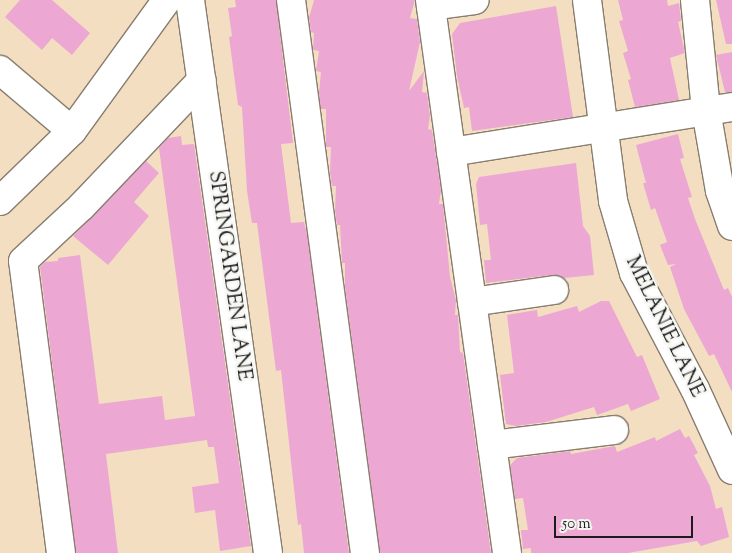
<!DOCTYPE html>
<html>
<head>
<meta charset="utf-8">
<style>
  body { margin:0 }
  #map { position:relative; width:732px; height:553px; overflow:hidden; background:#f3dec2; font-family:"Sorts Mill Goudy",serif }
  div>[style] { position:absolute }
  .building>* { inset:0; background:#eca8d2 }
  .roads { filter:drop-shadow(1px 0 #887d6f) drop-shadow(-1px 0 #887d6f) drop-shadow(0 1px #887d6f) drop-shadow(0 -1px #887d6f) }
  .minor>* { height:28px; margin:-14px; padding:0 14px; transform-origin:14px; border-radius:14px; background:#fff }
  .major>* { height:28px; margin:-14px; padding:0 14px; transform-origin:14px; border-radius:14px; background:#fff }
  span { translate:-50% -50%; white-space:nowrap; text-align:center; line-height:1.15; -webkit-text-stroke:5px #f6f6f2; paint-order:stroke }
  .street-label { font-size:20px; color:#1c1c1c }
  .scale { position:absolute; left:554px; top:516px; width:139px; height:22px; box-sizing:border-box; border:2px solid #1c1c1c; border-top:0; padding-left:6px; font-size:15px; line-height:18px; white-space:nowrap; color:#1c1c1c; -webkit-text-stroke:4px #f6f6f2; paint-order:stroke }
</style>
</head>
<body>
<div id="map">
  <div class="building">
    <div style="clip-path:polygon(20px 0,52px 0,90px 33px,72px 55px,52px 38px,42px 50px,5px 17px)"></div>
    <div style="clip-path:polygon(235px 0,276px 0,293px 143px,281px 144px,291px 223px,304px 222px,307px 234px,349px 553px,304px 553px,301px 524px,298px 525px,281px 370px,276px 371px,257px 223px,252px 223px,247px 191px,242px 107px,238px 105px,229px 37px,232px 36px,228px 8px,236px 7px)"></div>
    <div style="clip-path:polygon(314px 0,415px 0,410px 18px,417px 19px,420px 42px,409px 91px,424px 71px,422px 92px,427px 93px,430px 116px,428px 129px,432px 130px,441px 190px,439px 204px,443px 204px,450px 277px,456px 300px,455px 315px,458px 315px,460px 352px,463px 353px,491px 553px,380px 553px,345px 287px,345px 263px,342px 263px,340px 225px,337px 225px,335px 210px,336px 186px,332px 186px,330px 172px,331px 147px,326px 147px,326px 109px,321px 109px,319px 93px,321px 72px,316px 71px,319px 51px,313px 50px,314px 33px,311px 32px,309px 18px)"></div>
    <div style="clip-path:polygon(618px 0,667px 0,668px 6px,679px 3px,681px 21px,678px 22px,685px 53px,670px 58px,679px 100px,635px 107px,628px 80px,631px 79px,623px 53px,628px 51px,619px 21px,623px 20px)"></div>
    <div style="clip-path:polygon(716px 0,732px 0,732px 44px,726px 44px)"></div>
    <div style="clip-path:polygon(556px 6px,573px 117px,472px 131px,469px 107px,464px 108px,457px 76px,452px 34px,460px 23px)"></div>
    <div style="clip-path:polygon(732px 52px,732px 92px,725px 92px,716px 55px)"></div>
    <div style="clip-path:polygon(678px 134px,684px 158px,680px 159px,692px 197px,688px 198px,695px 219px,724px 290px,728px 288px,732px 297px,732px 392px,714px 354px,709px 356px,684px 309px,670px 267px,676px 264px,668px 265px,660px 245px,667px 242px,655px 208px,651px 210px,643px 183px,646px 183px,636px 145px)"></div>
    <div style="clip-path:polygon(181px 136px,182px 145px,194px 144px,251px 546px,220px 551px,215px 510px,195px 513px,192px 487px,219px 483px,214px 447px,208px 447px,207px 440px,106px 454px,118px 553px,76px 553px,40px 267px,45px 262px,58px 261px,58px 258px,80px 255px,99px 404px,162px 396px,165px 420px,195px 416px,159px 148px,168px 138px)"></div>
    <div style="clip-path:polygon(146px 161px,159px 173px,134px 202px,149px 216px,108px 265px,73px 236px)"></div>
    <div style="clip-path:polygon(576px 163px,583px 226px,590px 236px,594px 275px,564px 278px,552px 275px,486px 283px,484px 260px,491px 260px,487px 224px,480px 225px,476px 184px,479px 177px)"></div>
    <div style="clip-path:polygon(601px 301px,609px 301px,637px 357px,642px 355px,660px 399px,631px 411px,628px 404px,597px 415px,594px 407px,546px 422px,516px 426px,506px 424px,500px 375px,514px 373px,507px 315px,537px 310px,538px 317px,577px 306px,579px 312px)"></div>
    <div style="clip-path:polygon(680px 429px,685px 438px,689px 436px,698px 453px,694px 455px,710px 486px,716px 509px,722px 507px,729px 537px,701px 546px,697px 541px,628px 553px,531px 553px,531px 548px,523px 549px,521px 530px,528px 530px,523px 498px,515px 499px,510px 465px,517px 458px,570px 451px,571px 454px,615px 446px,617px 452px,655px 437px,656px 441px)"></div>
  </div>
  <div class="roads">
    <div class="minor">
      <div style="left:190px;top:0;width:558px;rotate:81.97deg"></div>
      <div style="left:291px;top:0;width:558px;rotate:82.38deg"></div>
      <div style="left:430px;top:0;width:558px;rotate:82.07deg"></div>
      <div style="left:587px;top:0;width:203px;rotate:82.6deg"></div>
      <div style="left:613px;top:201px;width:75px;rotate:73.7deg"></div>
      <div style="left:634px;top:273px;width:131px;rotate:62.3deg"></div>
      <div style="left:695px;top:389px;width:89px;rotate:65.4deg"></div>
      <div style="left:695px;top:0;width:111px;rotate:84.3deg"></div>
      <div style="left:706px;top:110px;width:82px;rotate:80.2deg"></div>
      <div style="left:720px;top:191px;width:37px;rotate:71deg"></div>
      <div style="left:431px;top:6px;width:44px;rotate:-7.8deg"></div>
      <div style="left:0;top:70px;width:94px;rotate:40.3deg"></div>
      <div style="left:451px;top:152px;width:285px;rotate:-9.1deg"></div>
      <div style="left:472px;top:302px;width:83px;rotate:-8.3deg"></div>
      <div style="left:492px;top:445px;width:123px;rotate:-7deg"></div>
      <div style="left:61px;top:553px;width:294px;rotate:-97.4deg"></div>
      <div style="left:23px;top:261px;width:79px;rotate:-43deg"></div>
      <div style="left:81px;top:207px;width:175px;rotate:-46.4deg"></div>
    </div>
    <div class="major">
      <div style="left:0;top:201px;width:100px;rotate:-44.2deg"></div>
      <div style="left:72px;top:131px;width:162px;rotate:-54.1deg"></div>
    </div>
  </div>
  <div class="street-label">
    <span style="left:229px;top:276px;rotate:82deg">SPRINGARDEN LANE</span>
    <span style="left:664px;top:327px;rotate:64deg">MELANIE LANE</span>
  </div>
  <div class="scale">50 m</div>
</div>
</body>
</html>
